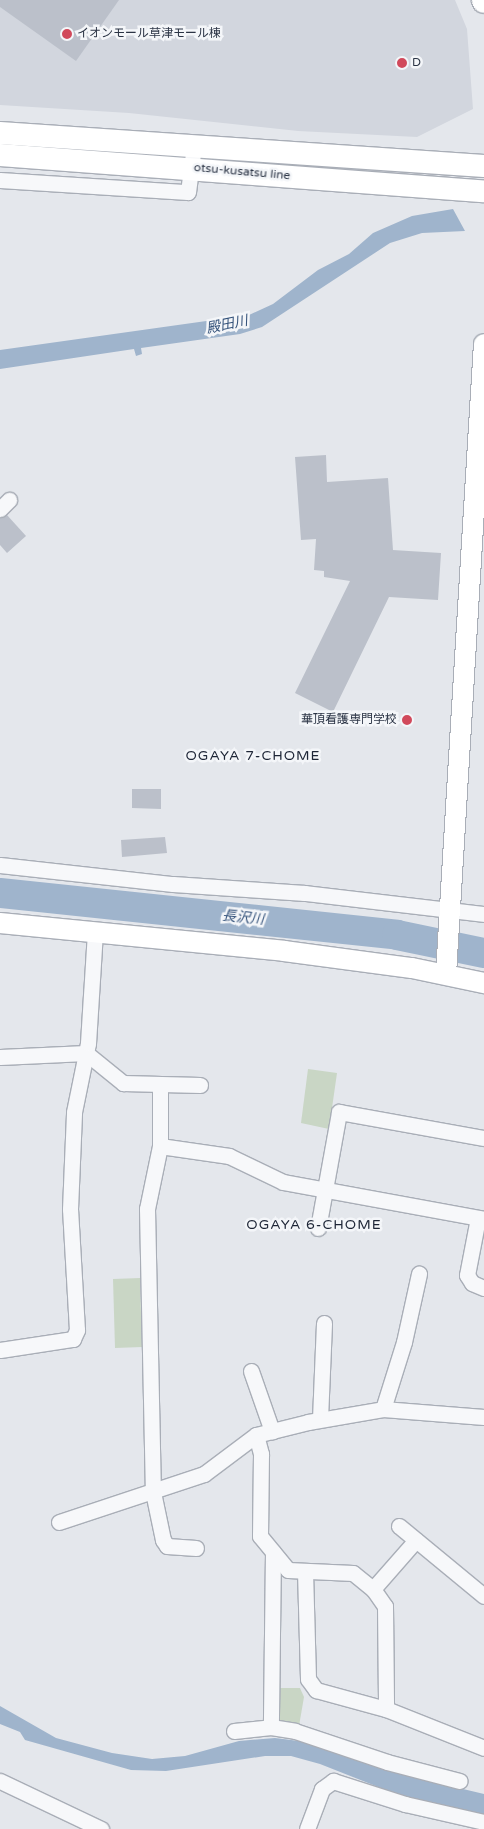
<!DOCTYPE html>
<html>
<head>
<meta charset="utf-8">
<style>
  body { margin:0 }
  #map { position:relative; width:484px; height:1829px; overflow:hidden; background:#e4e7ec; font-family:"Varela Round","Noto Sans JP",sans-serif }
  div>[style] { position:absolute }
  .built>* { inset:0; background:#d2d6de }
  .green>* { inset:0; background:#c9d6c5 }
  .water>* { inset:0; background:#9fb4cc }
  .river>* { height:30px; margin:-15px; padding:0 15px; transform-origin:15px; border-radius:15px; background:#9fb4cc }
  .building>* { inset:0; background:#bbc0ca }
  .roads { filter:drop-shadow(1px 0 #a9aeb7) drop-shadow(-1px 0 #a9aeb7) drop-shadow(0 1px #a9aeb7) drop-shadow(0 -1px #a9aeb7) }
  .street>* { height:15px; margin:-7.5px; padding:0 7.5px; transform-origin:7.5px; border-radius:7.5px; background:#f7f8fa }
  .secondary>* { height:20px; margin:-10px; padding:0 10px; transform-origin:10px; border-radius:10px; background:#fff }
  .primary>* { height:22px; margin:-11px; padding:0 11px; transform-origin:11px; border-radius:11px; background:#fff }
  .dots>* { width:14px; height:14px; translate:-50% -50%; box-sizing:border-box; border:2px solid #f4f6f9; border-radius:50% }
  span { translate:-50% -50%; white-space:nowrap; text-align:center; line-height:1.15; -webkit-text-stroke:5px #f4f6f9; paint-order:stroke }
  .poi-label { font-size:12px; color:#2b3445 }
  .left { translate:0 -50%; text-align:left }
  .right { translate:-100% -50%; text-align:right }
  .street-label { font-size:12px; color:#2b3445 }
  .water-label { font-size:14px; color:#34527a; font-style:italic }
  .neighbourhood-label { font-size:14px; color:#1d2536; letter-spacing:1px }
</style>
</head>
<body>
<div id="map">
  <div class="built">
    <div style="clip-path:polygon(0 0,455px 0,467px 29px,473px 109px,417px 137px,298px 131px,129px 113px,0 105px)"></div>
  </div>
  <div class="green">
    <div style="clip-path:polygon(308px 1069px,337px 1073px,329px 1129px,301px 1123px)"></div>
    <div style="clip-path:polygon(140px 1278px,142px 1347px,115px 1348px,113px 1279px)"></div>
    <div style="clip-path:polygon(276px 1688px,300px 1688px,304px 1697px,299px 1726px,275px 1723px)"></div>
  </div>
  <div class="water">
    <div style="clip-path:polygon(453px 209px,465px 231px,422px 233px,390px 243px,262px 327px,240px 334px,141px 348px,142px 354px,136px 356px,134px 349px,0 369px,0 350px,249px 315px,273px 304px,318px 270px,349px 254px,373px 233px,412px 216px)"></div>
    <div style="clip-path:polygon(0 1706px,56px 1738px,112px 1753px,152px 1759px,185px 1756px,239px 1741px,275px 1738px,299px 1741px,396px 1773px,484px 1794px,484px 1815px,396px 1794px,320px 1764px,291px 1756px,265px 1756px,166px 1771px,131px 1770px,25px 1740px,20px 1732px,0 1724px)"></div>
  </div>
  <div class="river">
    <div style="left:0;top:893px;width:399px;rotate:6deg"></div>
    <div style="left:397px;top:935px;width:89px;rotate:11.7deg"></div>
  </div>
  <div class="building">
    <div style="clip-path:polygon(0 0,119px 0,76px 61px,0 7px)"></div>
    <div style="clip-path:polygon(326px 455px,327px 482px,388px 478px,393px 550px,441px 553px,438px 600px,389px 597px,333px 712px,295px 693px,350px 581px,324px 577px,324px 571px,314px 570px,316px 539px,301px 540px,295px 457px)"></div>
    <div style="clip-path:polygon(7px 515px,26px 536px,7px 553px,0 545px,0 518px)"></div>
    <div style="clip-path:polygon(132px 789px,161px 789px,161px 809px,132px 808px)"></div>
    <div style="clip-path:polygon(165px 837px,167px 853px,122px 857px,121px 840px)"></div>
  </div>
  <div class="roads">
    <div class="street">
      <div style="left:0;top:180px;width:188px;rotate:3.7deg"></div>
      <div style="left:188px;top:192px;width:46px;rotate:-82.6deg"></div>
      <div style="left:0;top:509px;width:13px;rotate:-45deg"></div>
      <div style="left:0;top:865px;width:174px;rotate:6.3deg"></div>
      <div style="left:173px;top:884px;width:132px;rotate:3.9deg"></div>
      <div style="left:305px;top:893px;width:180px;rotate:6.7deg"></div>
      <div style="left:0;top:1057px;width:86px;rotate:-2.7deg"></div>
      <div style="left:86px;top:1053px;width:48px;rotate:39deg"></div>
      <div style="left:123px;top:1083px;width:77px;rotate:1.5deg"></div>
      <div style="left:160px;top:1085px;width:61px;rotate:90deg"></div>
      <div style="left:160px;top:1146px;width:64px;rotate:101.7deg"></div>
      <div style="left:147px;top:1209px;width:283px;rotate:88.8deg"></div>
      <div style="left:153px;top:1492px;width:49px;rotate:78.2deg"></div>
      <div style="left:163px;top:1540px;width:7px;rotate:56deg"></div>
      <div style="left:167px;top:1546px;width:29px;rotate:4deg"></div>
      <div style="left:160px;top:1146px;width:70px;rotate:8.2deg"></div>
      <div style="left:229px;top:1156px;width:60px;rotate:25.7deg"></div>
      <div style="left:283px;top:1182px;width:204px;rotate:10.4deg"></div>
      <div style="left:478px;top:1218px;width:58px;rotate:100.9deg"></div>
      <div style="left:467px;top:1275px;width:9px;rotate:58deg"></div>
      <div style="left:472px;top:1283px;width:13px;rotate:23deg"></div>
      <div style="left:318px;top:1228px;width:118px;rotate:-79.7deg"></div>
      <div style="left:339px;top:1112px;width:147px;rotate:10.2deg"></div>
      <div style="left:0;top:1350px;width:74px;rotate:-8.6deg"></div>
      <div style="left:73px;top:1339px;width:10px;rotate:-66deg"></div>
      <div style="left:77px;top:1330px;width:121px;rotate:-93.3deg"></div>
      <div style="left:70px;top:1209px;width:97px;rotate:-87.6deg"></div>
      <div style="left:74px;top:1112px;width:70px;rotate:-78.5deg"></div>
      <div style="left:88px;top:1043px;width:111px;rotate:-86.4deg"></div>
      <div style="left:251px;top:1371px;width:64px;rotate:70.7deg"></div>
      <div style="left:383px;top:1409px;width:70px;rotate:-72.6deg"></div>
      <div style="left:404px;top:1342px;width:70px;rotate:-77.6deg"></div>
      <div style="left:320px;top:1419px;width:96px;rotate:-87.6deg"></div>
      <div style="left:256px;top:1435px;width:20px;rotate:75deg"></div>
      <div style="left:261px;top:1454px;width:82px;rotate:90.7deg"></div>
      <div style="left:260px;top:1536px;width:44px;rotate:50.5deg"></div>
      <div style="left:288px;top:1570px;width:65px;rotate:2.6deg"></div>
      <div style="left:353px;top:1573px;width:26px;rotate:39deg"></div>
      <div style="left:373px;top:1589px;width:21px;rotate:55deg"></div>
      <div style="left:385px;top:1606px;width:103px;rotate:89.4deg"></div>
      <div style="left:59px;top:1522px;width:153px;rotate:-18.3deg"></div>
      <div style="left:204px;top:1474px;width:65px;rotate:-36.9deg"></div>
      <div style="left:256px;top:1435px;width:54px;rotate:-14deg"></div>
      <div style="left:308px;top:1422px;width:76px;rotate:-9.8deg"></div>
      <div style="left:383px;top:1409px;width:101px;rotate:4.5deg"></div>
      <div style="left:399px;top:1526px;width:110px;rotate:39.5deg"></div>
      <div style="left:273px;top:1552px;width:175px;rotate:90.7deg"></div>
      <div style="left:271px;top:1727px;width:24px;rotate:9deg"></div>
      <div style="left:295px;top:1731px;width:97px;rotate:18.6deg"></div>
      <div style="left:387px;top:1762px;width:75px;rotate:14.6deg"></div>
      <div style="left:305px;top:1571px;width:108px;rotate:88.4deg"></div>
      <div style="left:308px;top:1679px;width:14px;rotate:54deg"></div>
      <div style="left:316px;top:1690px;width:73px;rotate:15.2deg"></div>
      <div style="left:386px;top:1709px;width:105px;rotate:21.7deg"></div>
      <div style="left:373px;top:1589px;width:65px;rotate:-48.7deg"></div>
      <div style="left:234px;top:1731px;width:37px;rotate:-6deg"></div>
      <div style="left:0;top:1781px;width:112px;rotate:25.4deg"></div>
      <div style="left:307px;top:1829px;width:43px;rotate:-69.4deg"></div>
      <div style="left:322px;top:1789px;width:14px;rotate:-36deg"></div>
      <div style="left:333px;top:1781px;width:76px;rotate:17.7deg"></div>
      <div style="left:405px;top:1804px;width:81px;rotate:12.8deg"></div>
    </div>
    <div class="secondary">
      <div style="left:0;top:923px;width:285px;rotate:5.6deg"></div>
      <div style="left:284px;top:951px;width:129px;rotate:7.6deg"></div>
      <div style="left:412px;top:968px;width:74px;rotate:11.8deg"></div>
      <div style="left:446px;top:974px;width:631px;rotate:-86.55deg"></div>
    </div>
    <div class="primary">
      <div style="left:483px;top:0;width:2px;rotate:63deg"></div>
      <div style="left:0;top:133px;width:485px;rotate:3.9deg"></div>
      <div style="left:0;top:155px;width:485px;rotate:4.3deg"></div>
    </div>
  </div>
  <div class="dots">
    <div style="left:67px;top:34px;background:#d1495b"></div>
    <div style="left:402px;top:63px;background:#d1495b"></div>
    <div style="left:407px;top:720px;background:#d1495b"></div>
  </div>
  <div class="poi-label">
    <span class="left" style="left:77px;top:34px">イオンモール草津モール棟</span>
    <span class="left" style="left:412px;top:63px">D</span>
    <span class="right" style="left:397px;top:720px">華頂看護専門学校</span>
  </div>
  <div class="street-label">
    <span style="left:242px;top:172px;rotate:5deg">otsu-kusatsu line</span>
  </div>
  <div class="water-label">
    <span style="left:227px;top:325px;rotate:-12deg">殿田川</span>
    <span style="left:243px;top:918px;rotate:6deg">長沢川</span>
  </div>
  <div class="neighbourhood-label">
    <span style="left:253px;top:756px">OGAYA 7-CHOME</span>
    <span style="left:314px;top:1225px">OGAYA 6-CHOME</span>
  </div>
</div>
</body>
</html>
